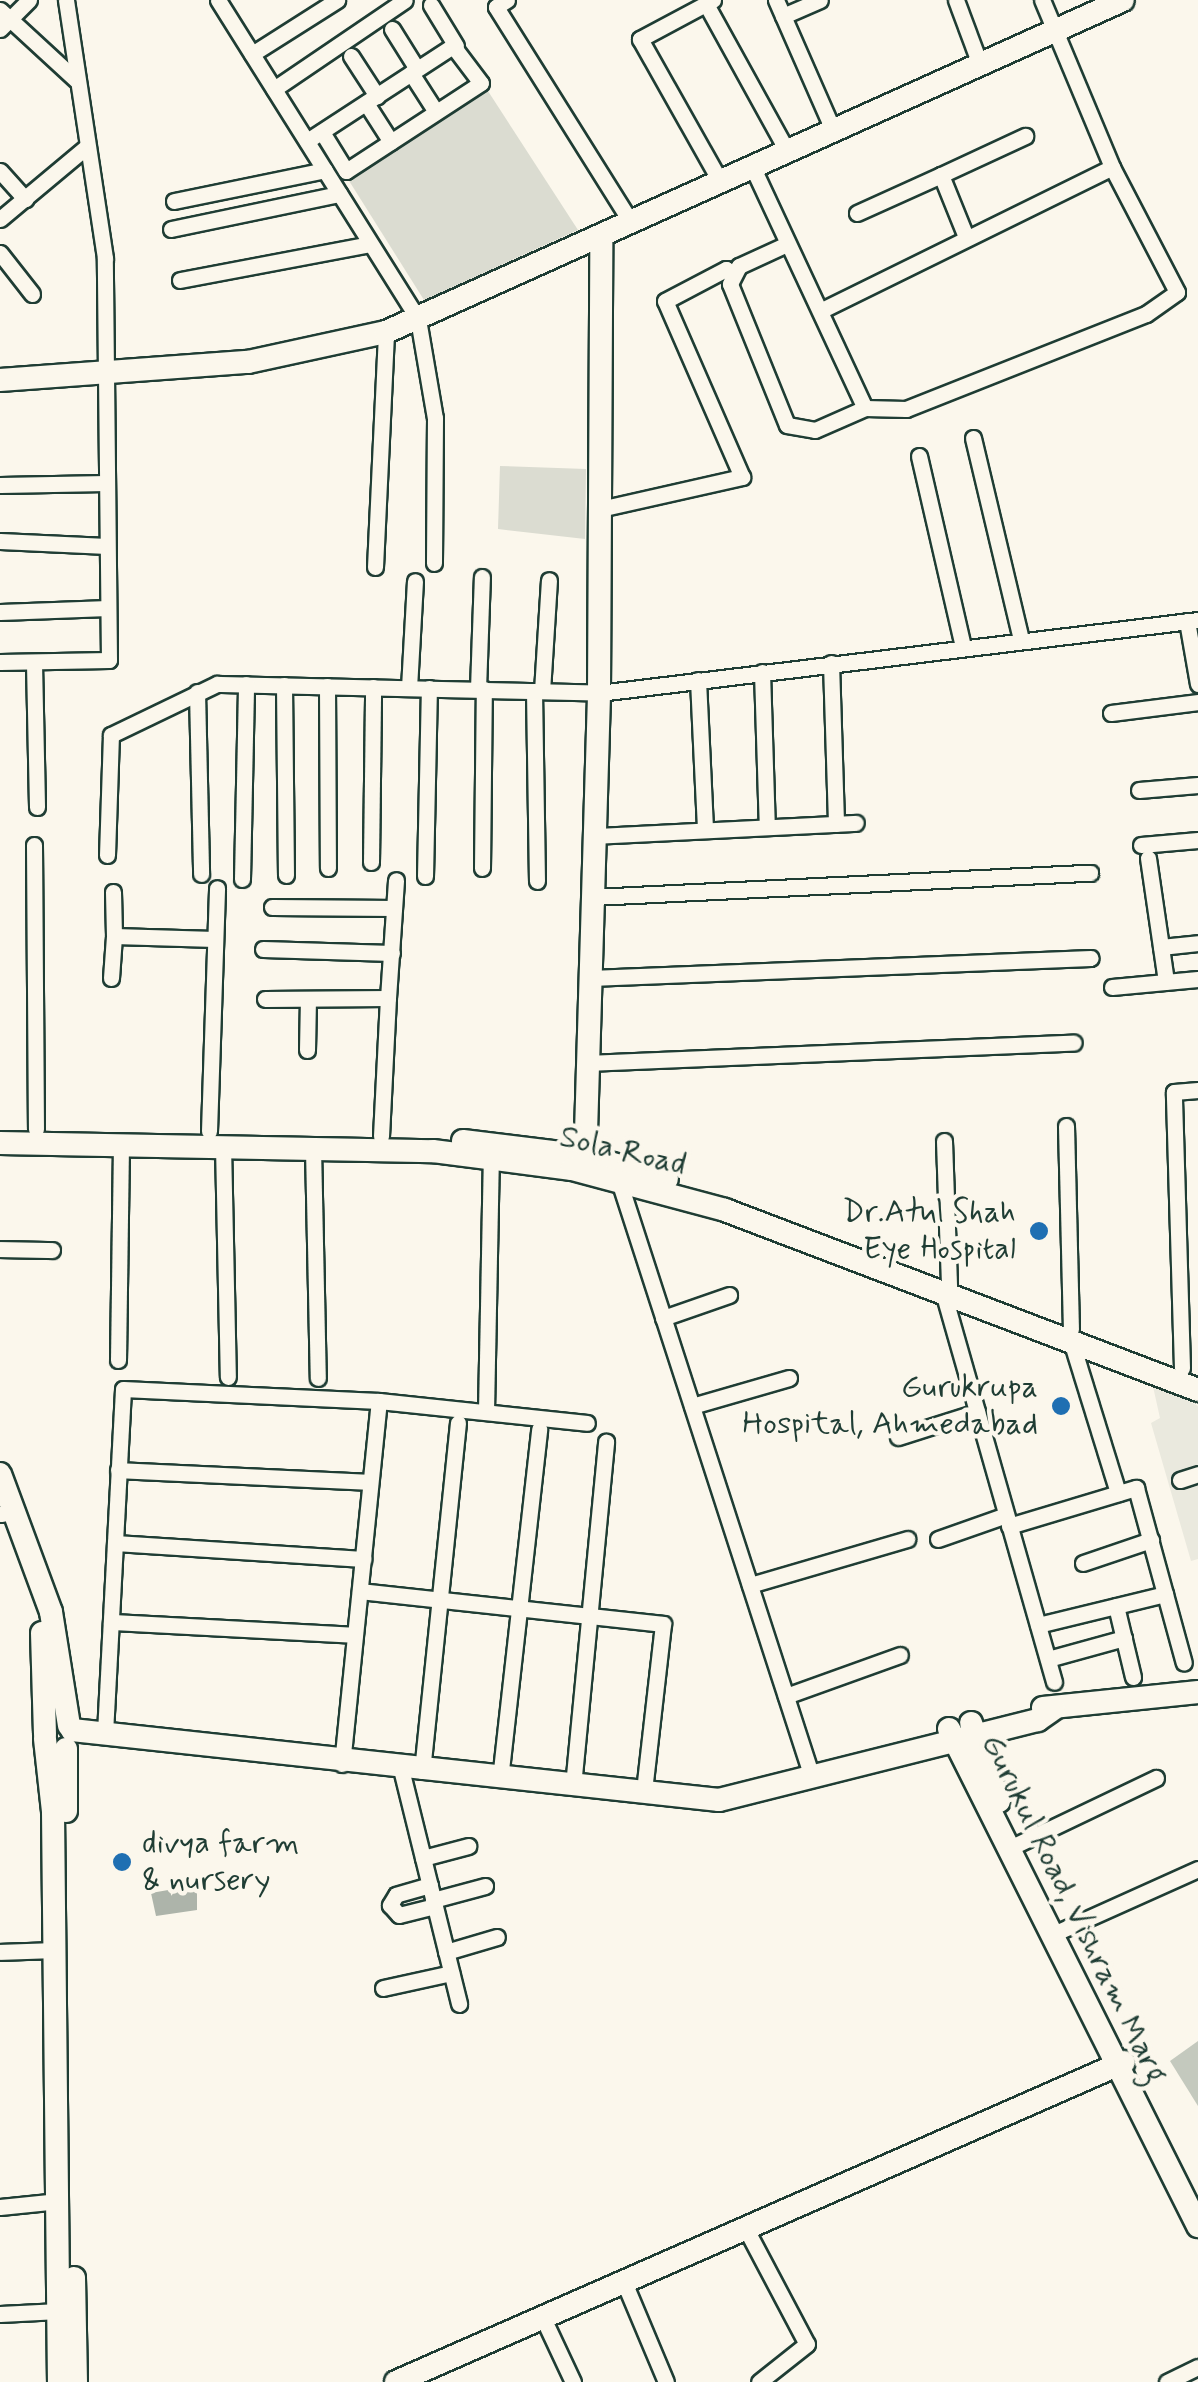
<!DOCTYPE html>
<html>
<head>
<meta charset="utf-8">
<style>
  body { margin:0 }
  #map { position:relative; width:1198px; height:2382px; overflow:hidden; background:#fbf7ec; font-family:Mynerve,sans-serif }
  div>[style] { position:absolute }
  .built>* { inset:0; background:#eae9de }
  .green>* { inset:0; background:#dbdcd1 }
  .water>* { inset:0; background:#adb4aa }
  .building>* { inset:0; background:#c4c9be }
  .roads { filter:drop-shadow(2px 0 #1f3d34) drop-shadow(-2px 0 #1f3d34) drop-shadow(0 2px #1f3d34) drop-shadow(0 -2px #1f3d34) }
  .street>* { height:15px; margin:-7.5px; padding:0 7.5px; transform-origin:7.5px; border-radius:7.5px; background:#fbf7ec }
  .secondary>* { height:22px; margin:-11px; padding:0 11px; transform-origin:11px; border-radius:11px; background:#fbf7ec }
  .dots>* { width:28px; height:28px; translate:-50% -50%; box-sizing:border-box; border:5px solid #fbf7ec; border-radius:50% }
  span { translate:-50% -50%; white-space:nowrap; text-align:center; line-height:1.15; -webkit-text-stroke:9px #fbf7ec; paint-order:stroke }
  .street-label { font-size:32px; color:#1f3d34 }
  .poi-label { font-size:32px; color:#1f3d34 }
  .right { translate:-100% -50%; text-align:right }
  .left { translate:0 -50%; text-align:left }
</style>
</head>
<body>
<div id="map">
  <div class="built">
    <div style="clip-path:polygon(1152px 1382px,1198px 1406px,1198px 1559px,1191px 1561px,1151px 1423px,1160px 1418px)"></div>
  </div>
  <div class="green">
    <div style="clip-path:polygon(486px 88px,578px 230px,424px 300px,346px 176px)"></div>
    <div style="clip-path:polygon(500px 466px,586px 469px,585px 539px,498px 529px)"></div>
  </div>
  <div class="water">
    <div style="clip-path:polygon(197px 1885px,197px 1910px,156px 1916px,151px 1893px)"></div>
  </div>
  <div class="building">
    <div style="clip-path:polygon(1198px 2041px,1198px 2106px,1170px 2061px)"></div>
  </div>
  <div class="roads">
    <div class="street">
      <div style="left:218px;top:0;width:377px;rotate:57.9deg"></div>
      <div style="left:418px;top:319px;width:100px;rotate:80.3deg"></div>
      <div style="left:435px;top:418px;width:145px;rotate:90.4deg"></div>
      <div style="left:507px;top:0;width:13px;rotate:148deg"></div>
      <div style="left:496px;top:7px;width:254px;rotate:57.9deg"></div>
      <div style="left:713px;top:0;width:83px;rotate:151.9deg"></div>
      <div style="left:640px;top:39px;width:163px;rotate:60.6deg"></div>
      <div style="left:776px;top:0;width:142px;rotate:66.3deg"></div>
      <div style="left:956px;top:0;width:66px;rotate:69.6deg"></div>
      <div style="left:706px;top:4px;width:168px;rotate:61.1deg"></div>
      <div style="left:431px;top:5px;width:48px;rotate:58.6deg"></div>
      <div style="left:0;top:10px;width:103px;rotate:42.6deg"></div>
      <div style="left:783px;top:16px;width:40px;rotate:-23.4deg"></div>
      <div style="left:0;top:29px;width:41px;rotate:-45deg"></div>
      <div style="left:392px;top:29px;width:47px;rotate:58deg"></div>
      <div style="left:252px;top:54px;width:101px;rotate:-32.4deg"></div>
      <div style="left:351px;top:56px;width:48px;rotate:57deg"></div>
      <div style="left:411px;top:73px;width:46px;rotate:57.3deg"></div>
      <div style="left:274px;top:89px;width:158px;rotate:-34.2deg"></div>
      <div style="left:366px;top:103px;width:46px;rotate:57.3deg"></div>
      <div style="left:307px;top:141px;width:174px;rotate:-33.1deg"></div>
      <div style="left:453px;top:46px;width:46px;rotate:52.9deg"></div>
      <div style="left:481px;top:83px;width:161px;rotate:146.9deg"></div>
      <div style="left:346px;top:171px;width:46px;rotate:-121.6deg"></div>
      <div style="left:752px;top:166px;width:267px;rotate:65deg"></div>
      <div style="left:0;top:171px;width:38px;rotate:48deg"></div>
      <div style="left:941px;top:175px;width:93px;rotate:-24.9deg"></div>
      <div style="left:174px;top:201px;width:154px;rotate:-11.6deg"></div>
      <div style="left:857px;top:213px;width:92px;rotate:-24.3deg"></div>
      <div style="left:941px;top:175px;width:67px;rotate:68deg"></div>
      <div style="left:0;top:219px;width:112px;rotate:-39.9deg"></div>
      <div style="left:171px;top:229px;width:172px;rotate:-11.8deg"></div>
      <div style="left:787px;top:244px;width:53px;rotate:155.4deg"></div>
      <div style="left:739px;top:266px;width:20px;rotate:117deg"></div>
      <div style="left:730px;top:284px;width:152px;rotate:68deg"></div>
      <div style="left:787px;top:425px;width:28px;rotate:10deg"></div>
      <div style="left:815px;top:430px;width:55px;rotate:-23.7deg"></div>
      <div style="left:865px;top:408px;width:41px;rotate:1.4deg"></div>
      <div style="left:906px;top:409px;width:258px;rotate:-21.6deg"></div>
      <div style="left:1146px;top:314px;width:38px;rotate:-35deg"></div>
      <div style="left:1177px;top:292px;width:141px;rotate:-117.5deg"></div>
      <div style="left:0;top:253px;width:52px;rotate:52deg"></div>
      <div style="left:180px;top:280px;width:193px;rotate:-10.7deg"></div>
      <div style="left:824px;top:309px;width:321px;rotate:-26.2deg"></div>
      <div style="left:1112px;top:167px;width:181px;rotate:-112.7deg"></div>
      <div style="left:973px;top:438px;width:207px;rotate:76.6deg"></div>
      <div style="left:919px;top:456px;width:196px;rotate:77deg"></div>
      <div style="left:0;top:485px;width:106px;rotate:-1.1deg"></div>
      <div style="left:600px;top:509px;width:146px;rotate:-12.7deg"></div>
      <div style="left:742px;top:477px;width:192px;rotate:-113.6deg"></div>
      <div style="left:665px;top:301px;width:69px;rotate:-27.7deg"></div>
      <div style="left:726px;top:269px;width:10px;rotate:45deg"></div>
      <div style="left:0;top:541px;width:107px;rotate:2.7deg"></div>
      <div style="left:375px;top:567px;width:235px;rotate:-87.3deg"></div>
      <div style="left:0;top:612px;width:108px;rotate:-2.1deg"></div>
      <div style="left:1187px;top:621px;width:64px;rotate:80.1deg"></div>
      <div style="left:0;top:662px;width:109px;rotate:-1.1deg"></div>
      <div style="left:109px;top:660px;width:402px;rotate:-90.6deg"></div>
      <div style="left:105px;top:258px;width:261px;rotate:-98.6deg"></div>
      <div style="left:34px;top:663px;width:144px;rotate:88.8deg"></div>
      <div style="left:831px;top:663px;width:161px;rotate:88.2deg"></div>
      <div style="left:762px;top:672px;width:155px;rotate:88.2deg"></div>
      <div style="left:698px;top:680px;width:150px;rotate:87.3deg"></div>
      <div style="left:284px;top:685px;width:190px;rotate:89.4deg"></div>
      <div style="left:327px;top:686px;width:182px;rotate:89.7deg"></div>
      <div style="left:409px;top:688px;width:107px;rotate:-86.8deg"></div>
      <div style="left:478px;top:689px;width:112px;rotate:-88deg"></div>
      <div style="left:534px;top:691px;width:190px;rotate:89.1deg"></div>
      <div style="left:542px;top:691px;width:111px;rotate:-86.4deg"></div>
      <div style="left:197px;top:692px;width:182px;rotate:88.7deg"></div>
      <div style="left:1111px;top:713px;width:88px;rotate:-7.2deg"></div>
      <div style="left:1139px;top:790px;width:59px;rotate:-4.8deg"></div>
      <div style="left:595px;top:836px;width:261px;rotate:-2.9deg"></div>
      <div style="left:34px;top:845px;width:284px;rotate:89.6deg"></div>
      <div style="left:1141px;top:845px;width:57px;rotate:-5deg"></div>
      <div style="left:107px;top:855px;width:120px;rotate:-88.1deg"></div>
      <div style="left:111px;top:735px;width:118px;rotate:-25.7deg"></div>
      <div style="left:217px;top:684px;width:382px;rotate:1.3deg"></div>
      <div style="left:599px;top:693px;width:603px;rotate:-6.95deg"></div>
      <div style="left:1148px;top:858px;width:125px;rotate:81.7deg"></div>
      <div style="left:371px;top:862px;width:175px;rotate:-89.3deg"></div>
      <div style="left:482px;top:868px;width:179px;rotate:-89.4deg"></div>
      <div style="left:425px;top:876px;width:188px;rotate:-88.8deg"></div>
      <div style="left:242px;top:879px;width:195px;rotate:-88.8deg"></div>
      <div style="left:113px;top:892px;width:44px;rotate:88.7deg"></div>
      <div style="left:593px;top:897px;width:498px;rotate:-2.8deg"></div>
      <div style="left:272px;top:907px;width:122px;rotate:0.5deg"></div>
      <div style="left:1161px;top:947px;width:37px;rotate:-6deg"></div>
      <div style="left:263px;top:949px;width:129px;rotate:1.8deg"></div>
      <div style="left:111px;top:978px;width:42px;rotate:-85.9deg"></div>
      <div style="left:114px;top:936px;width:101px;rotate:1.7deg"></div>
      <div style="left:590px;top:978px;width:501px;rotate:-2.29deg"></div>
      <div style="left:1112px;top:987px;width:86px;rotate:-5.3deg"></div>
      <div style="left:265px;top:999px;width:123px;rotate:-0.5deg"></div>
      <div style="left:388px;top:998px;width:118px;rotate:-86.1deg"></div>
      <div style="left:307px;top:1050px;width:51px;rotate:-88.9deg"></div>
      <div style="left:588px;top:1063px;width:486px;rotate:-2.4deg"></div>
      <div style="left:1066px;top:1126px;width:203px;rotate:88.6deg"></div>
      <div style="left:209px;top:1131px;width:243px;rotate:-88.1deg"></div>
      <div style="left:381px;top:1136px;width:138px;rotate:-87.1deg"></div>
      <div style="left:944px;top:1141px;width:145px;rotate:88deg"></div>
      <div style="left:223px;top:1145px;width:232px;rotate:88.8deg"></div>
      <div style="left:313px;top:1148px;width:230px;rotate:88.8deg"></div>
      <div style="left:619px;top:1181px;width:626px;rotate:72.06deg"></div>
      <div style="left:0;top:1249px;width:52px;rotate:1.1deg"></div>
      <div style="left:945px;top:1299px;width:398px;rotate:74.1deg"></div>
      <div style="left:663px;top:1318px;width:70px;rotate:-19.2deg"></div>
      <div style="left:1072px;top:1344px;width:156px;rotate:72.8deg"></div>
      <div style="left:118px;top:1360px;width:218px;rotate:-89.2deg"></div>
      <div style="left:1182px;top:1368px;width:276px;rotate:-91.7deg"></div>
      <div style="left:1174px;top:1092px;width:24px;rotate:-5deg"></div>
      <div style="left:692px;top:1406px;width:101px;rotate:-16.1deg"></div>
      <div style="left:486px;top:1412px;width:253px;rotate:-88.9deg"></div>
      <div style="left:898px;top:1437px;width:83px;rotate:-17.6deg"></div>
      <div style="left:118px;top:1470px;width:252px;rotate:2.7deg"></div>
      <div style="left:1180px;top:1480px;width:19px;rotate:-18deg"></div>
      <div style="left:0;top:1514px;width:2px"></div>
      <div style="left:1009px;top:1526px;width:133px;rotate:-16.7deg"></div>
      <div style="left:1136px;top:1488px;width:181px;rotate:74.7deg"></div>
      <div style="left:938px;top:1539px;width:72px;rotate:-19.4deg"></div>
      <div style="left:115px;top:1543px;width:249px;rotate:3.7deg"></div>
      <div style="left:1083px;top:1563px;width:72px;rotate:-18.7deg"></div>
      <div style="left:750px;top:1585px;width:164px;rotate:-16.3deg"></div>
      <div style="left:360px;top:1591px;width:305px;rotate:6.2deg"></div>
      <div style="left:663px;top:1624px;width:169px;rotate:96.5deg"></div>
      <div style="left:1116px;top:1606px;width:73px;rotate:76.5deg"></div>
      <div style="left:111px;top:1622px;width:244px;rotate:3deg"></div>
      <div style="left:1038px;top:1625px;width:131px;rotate:-13.7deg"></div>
      <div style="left:1048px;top:1659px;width:79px;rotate:-15.4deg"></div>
      <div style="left:786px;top:1696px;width:121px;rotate:-19.8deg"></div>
      <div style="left:105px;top:1733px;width:344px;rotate:-87deg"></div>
      <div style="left:123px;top:1389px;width:256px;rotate:2.7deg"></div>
      <div style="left:379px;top:1401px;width:209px;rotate:6deg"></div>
      <div style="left:342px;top:1764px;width:365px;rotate:-84.2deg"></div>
      <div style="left:401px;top:1769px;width:242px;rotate:76.1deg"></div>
      <div style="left:422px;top:1771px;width:350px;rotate:-84.1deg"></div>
      <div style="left:500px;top:1779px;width:352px;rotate:-83.6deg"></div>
      <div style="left:573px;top:1786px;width:346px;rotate:-84.5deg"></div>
      <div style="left:1018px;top:1844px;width:153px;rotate:-25.6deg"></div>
      <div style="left:423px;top:1858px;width:47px;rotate:-14.9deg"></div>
      <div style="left:430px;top:1885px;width:35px;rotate:164deg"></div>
      <div style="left:396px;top:1895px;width:12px;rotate:121deg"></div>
      <div style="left:390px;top:1905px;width:13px;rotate:48deg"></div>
      <div style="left:399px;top:1915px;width:37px;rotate:-14deg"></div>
      <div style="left:433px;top:1900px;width:54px;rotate:-15.1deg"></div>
      <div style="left:1060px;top:1931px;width:151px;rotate:-24.2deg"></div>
      <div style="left:0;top:1952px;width:55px;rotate:-2.1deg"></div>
      <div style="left:446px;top:1952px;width:53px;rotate:-16.4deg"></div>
      <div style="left:383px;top:1988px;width:70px;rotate:-12.4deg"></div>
      <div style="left:0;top:2207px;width:59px;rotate:-5.8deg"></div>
      <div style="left:746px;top:2229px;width:130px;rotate:62.1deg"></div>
      <div style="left:807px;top:2344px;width:61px;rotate:141.6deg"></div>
      <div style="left:624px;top:2282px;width:108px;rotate:67.2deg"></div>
      <div style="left:0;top:2314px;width:59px;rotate:-2.9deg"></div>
      <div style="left:543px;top:2318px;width:71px;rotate:64.9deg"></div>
      <div style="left:1167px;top:2382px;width:34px;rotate:-26deg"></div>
    </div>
    <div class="secondary">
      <div style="left:0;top:380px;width:249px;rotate:-4.2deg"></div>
      <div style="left:248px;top:362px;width:141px;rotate:-12.3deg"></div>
      <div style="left:386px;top:332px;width:808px;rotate:-24.25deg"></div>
      <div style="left:463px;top:1141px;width:123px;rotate:7deg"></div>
      <div style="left:585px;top:1156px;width:85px;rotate:15.7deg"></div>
      <div style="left:0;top:1143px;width:433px;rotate:1.1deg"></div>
      <div style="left:433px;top:1151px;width:140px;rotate:7.4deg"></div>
      <div style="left:572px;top:1169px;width:158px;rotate:15deg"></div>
      <div style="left:725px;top:1210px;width:506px;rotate:20.83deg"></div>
      <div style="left:585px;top:1167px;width:474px;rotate:-88.3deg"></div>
      <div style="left:599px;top:693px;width:457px;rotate:-89.7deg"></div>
      <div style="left:0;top:1474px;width:147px;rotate:69.7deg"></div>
      <div style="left:51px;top:1612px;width:115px;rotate:81deg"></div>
      <div style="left:42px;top:1633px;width:101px;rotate:88.3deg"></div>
      <div style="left:1043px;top:1708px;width:156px;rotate:-5.9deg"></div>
      <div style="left:971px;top:1723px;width:83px;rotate:70.3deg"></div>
      <div style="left:949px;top:1729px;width:556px;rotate:63.39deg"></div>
      <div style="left:72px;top:1730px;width:651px;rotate:6.17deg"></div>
      <div style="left:719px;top:1800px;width:329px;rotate:-14.1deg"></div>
      <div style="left:1038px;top:1720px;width:19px;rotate:-35deg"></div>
      <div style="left:45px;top:1739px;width:73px;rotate:83.7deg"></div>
      <div style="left:53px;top:1812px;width:570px;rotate:89.4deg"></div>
      <div style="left:66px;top:1749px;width:62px;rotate:90deg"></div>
      <div style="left:74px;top:2278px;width:104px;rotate:88.9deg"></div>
      <div style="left:396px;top:2382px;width:795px;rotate:-23.73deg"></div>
    </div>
  </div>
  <div class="dots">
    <div style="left:1039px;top:1231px;background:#1f6fb2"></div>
    <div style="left:1061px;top:1406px;background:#1f6fb2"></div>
    <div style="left:122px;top:1862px;background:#1f6fb2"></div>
  </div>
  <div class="street-label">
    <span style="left:623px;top:1151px;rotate:13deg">Sola Road</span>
    <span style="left:1074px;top:1909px;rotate:64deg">Gurukul Road, Vishram Marg</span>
  </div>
  <div class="poi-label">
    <span class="right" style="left:1016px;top:1231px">Dr.Atul Shah<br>Eye Hospital</span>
    <span class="right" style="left:1038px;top:1406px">Gurukrupa<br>Hospital, Ahmedabad</span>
    <span class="left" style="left:142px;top:1862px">divya farm<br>&amp; nursery</span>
  </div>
</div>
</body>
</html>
